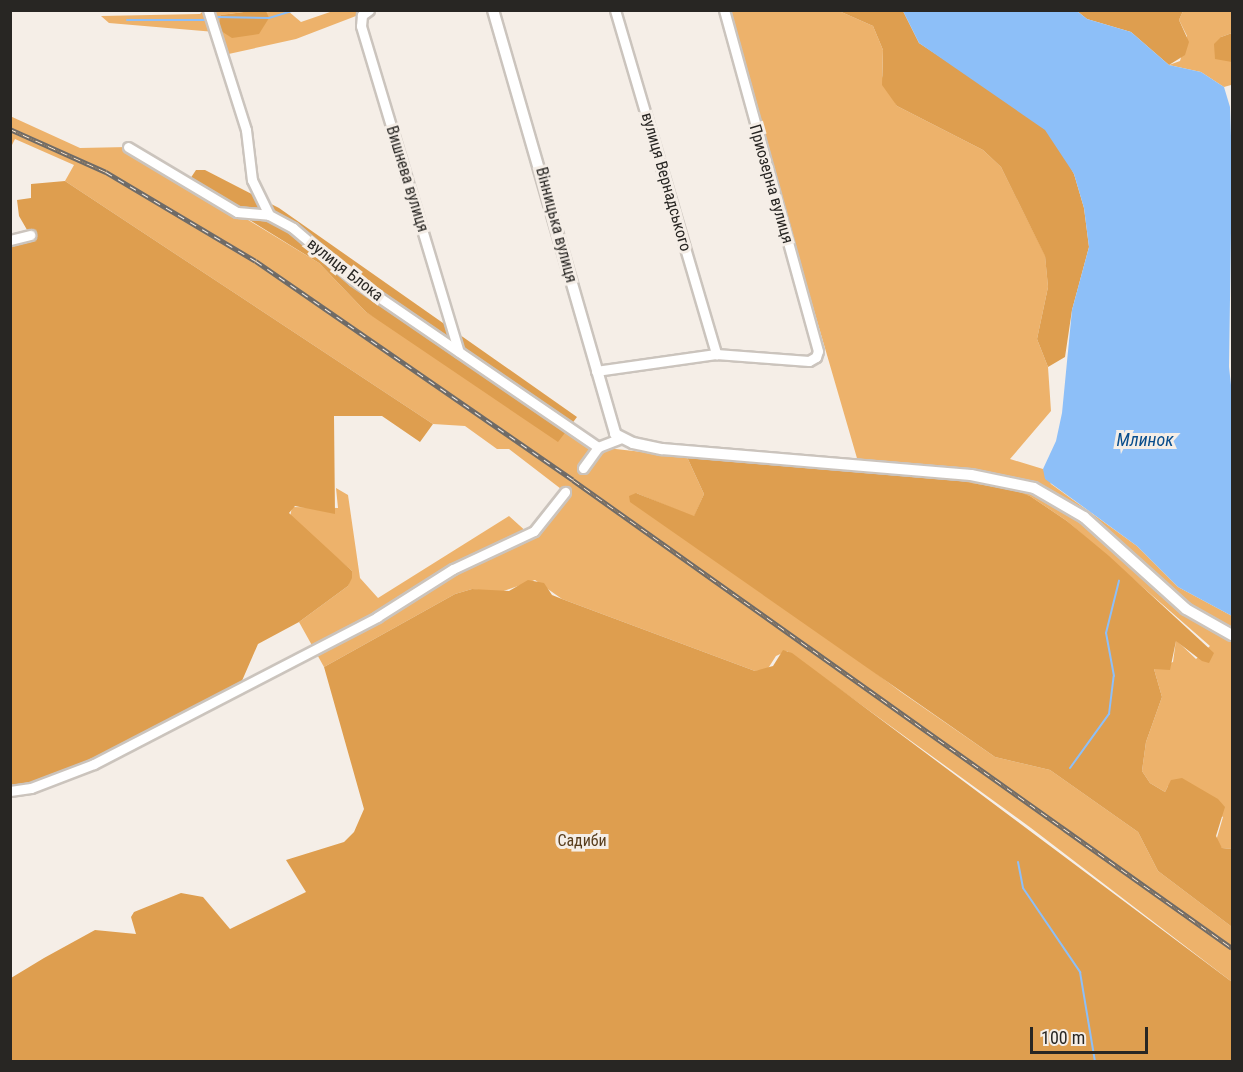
<!DOCTYPE html>
<html>
<head>
<meta charset="utf-8">
<style>
  body { margin:0 }
  #map { position:relative; width:1243px; height:1072px; overflow:hidden; background:#f5eee7; font-family:"Roboto Condensed",sans-serif }
  div>[style] { position:absolute }
  .green>* { inset:0; background:#edb26b }
  .forest>* { inset:0; background:#de9e4f }
  .water>* { inset:0; background:#8dbff8 }
  .stream>* { height:2px; margin:-1px; padding:0 1px; transform-origin:1px; border-radius:1px; background:#8dbff8 }
  .roads { filter:drop-shadow(2px 0 #cbc4bd) drop-shadow(-2px 0 #cbc4bd) drop-shadow(0 2px #cbc4bd) drop-shadow(0 -2px #cbc4bd) }
  .minor>* { height:9px; margin:-4.5px; padding:0 4.5px; transform-origin:4.5px; border-radius:4.5px; background:#fff }
  .tertiary>* { height:10px; margin:-5px; padding:0 5px; transform-origin:5px; border-radius:5px; background:#fff }
  .rail>* { height:4.5px; margin-top:-2.25px; transform-origin:0; background:repeating-linear-gradient(90deg,#f5eee7 0 7px,#6f6b67 0 14px); box-sizing:border-box; border-block:2px solid #6f6b67 }
  span { translate:-50% -50%; white-space:nowrap; text-align:center; line-height:1.15; -webkit-text-stroke:6px #f5eee7; paint-order:stroke }
  .street-label { font-size:16px; color:#282623 }
  .park-label { font-size:16px; color:#583d1c }
  .water-label { font-size:18px; color:#084d8c; font-style:italic }
  .frame { position:absolute; inset:0; border:12px solid #282623; pointer-events:none }
  .scale { position:absolute; left:1030px; top:1027px; width:118px; height:27px; box-sizing:border-box; border:3px solid #282623; border-top:0; padding-left:8px; font-size:18px; line-height:21px; white-space:nowrap; color:#282623; -webkit-text-stroke:4px #f5eee7; paint-order:stroke }
</style>
</head>
<body>
<div id="map">
  <div class="green">
    <div style="clip-path:polygon(203px 11px,251px 11px,221px 15px,288px 11px,301px 22px,333px 11px,369px 11px,296px 39px,224px 55px,215px 32px,109px 23px,101px 16px,200px 14px)"></div>
    <div style="clip-path:polygon(727px 11px,839px 11px,873px 26px,883px 50px,882px 76px,897px 106px,983px 150px,1001px 167px,1045px 255px,1048px 287px,1037px 339px,1048px 367px,1051px 411px,1010px 459px,1043px 469px,1051px 484px,1137px 546px,1178px 587px,1232px 616px,1232px 849px,1222px 848px,1216px 841px,1223px 817px,1168px 786px,1165px 792px,1150px 783px,1142px 771px,1146px 742px,1162px 697px,1154px 669px,1173px 662px,1176px 640px,1196px 659px,1210px 646px,1067px 521px,1030px 496px,978px 484px,861px 472px)"></div>
    <div style="clip-path:polygon(1183px 11px,1232px 11px,1232px 33px,1221px 37px,1232px 62px,1231px 85px,1224px 87px,1201px 72px,1169px 65px,1180px 61px,1187px 36px,1179px 20px)"></div>
    <div style="clip-path:polygon(10px 116px,80px 148px,128px 147px,319px 263px,366px 312px,598px 447px,687px 457px,704px 494px,694px 517px,636px 493px,901px 692px,995px 757px,1050px 770px,1138px 832px,1158px 871px,1232px 927px,1232px 982px,1031px 828px,787px 651px,776px 656px,767px 670px,755px 671px,562px 599px,535px 580px,498px 593px,472px 589px,455px 594px,324px 667px,299px 622px,348px 586px,352px 571px,290px 517px,292px 507px,338px 508px,336px 488px,348px 495px,360px 578px,378px 598px,509px 516px,529px 534px,565px 492px,509px 449px,497px 449px,465px 426px,433px 424px,65px 181px,74px 165px,15px 139px,11px 147px)"></div>
  </div>
  <div class="forest">
    <div style="clip-path:polygon(251px 11px,266px 11px,269px 18px,259px 34px,232px 38px,218px 29px,221px 15px)"></div>
    <div style="clip-path:polygon(839px 11px,903px 11px,919px 43px,1021px 110px,1046px 130px,1063px 153px,1074px 174px,1084px 208px,1089px 247px,1072px 310px,1065px 357px,1048px 367px,1037px 339px,1048px 287px,1045px 256px,1001px 167px,983px 150px,897px 106px,882px 85px,883px 50px,873px 26px)"></div>
    <div style="clip-path:polygon(1077px 11px,1183px 11px,1179px 20px,1189px 42px,1185px 55px,1169px 65px,1131px 32px,1087px 19px)"></div>
    <div style="clip-path:polygon(1232px 33px,1232px 62px,1215px 59px,1214px 44px,1221px 37px)"></div>
    <div style="clip-path:polygon(196px 170px,205px 170px,279px 208px,577px 417px,558px 442px,366px 312px,319px 263px,188px 182px)"></div>
    <div style="clip-path:polygon(65px 181px,433px 424px,420px 442px,382px 416px,334px 416px,335px 514px,295px 506px,289px 513px,352px 571px,352px 578px,348px 586px,299px 622px,258px 644px,238px 690px,94px 764px,11px 791px,11px 240px,30px 235px,19px 216px,17px 200px,31px 198px,31px 184px)"></div>
    <div style="clip-path:polygon(687px 457px,960px 481px,1013px 490px,1030px 496px,1067px 521px,1109px 556px,1214px 653px,1209px 663px,1202px 661px,1176px 641px,1170px 670px,1154px 669px,1162px 697px,1146px 742px,1142px 771px,1150px 783px,1165px 792px,1171px 780px,1182px 778px,1218px 799px,1225px 807px,1216px 836px,1222px 848px,1232px 849px,1232px 927px,1158px 871px,1138px 832px,1050px 770px,995px 757px,630px 502px,629px 496px,636px 493px,694px 516px,704px 494px)"></div>
    <div style="clip-path:polygon(528px 580px,544px 583px,552px 595px,562px 599px,755px 671px,773px 666px,783px 650px,792px 653px,1232px 982px,1232px 1061px,11px 1061px,11px 978px,44px 958px,95px 930px,136px 934px,131px 917px,134px 912px,181px 893px,203px 897px,230px 929px,306px 892px,286px 860px,344px 842px,354px 832px,364px 809px,324px 667px,455px 594px,472px 589px,509px 591px)"></div>
  </div>
  <div class="water">
    <div style="clip-path:polygon(903px 11px,1077px 11px,1087px 19px,1131px 32px,1169px 65px,1201px 72px,1224px 87px,1230px 107px,1232px 165px,1229px 367px,1232px 394px,1232px 616px,1178px 587px,1137px 546px,1045px 479px,1043px 469px,1056px 441px,1062px 413px,1072px 310px,1089px 247px,1084px 208px,1074px 174px,1045px 130px,919px 43px)"></div>
  </div>
  <div class="stream">
    <div style="left:217px;top:17px;width:52px;rotate:1.1deg"></div>
    <div style="left:269px;top:18px;width:27px;rotate:-17deg"></div>
    <div style="left:127px;top:20px;width:77px"></div>
    <div style="left:1070px;top:768px;width:67px;rotate:-54.2deg"></div>
    <div style="left:1109px;top:714px;width:38px;rotate:-83deg"></div>
    <div style="left:1114px;top:676px;width:44px;rotate:-100.5deg"></div>
    <div style="left:1106px;top:633px;width:54px;rotate:-76deg"></div>
    <div style="left:1018px;top:862px;width:26px;rotate:79deg"></div>
    <div style="left:1023px;top:888px;width:102px;rotate:55.8deg"></div>
    <div style="left:1080px;top:972px;width:91px;rotate:80.5deg"></div>
  </div>
  <div class="roads">
    <div class="minor">
      <div style="left:208px;top:10px;width:126px;rotate:72.4deg"></div>
      <div style="left:246px;top:130px;width:50px;rotate:83.2deg"></div>
      <div style="left:252px;top:180px;width:39px;rotate:64deg"></div>
      <div style="left:269px;top:215px;width:27px;rotate:28deg"></div>
      <div style="left:293px;top:228px;width:80px;rotate:40.4deg"></div>
      <div style="left:354px;top:280px;width:296px;rotate:34.4deg"></div>
      <div style="left:369px;top:10px;width:9px;rotate:144deg"></div>
      <div style="left:362px;top:15px;width:11px;rotate:95deg"></div>
      <div style="left:361px;top:26px;width:340px;rotate:73.3deg"></div>
      <div style="left:615px;top:10px;width:359px;rotate:73.6deg"></div>
      <div style="left:128px;top:147px;width:127px;rotate:30.8deg"></div>
      <div style="left:237px;top:212px;width:32px;rotate:5deg"></div>
      <div style="left:10px;top:240px;width:21px;rotate:-14deg"></div>
      <div style="left:596px;top:371px;width:121px;rotate:-8.1deg"></div>
      <div style="left:716px;top:354px;width:93px;rotate:4.3deg"></div>
      <div style="left:809px;top:361px;width:8px;rotate:-30deg"></div>
      <div style="left:816px;top:357px;width:6px;rotate:-72deg"></div>
      <div style="left:818px;top:351px;width:354px;rotate:-105.4deg"></div>
      <div style="left:583px;top:468px;width:26px;rotate:-54deg"></div>
      <div style="left:598px;top:447px;width:25px;rotate:-21deg"></div>
      <div style="left:10px;top:791px;width:21px;rotate:-8deg"></div>
      <div style="left:31px;top:788px;width:67px;rotate:-20.9deg"></div>
      <div style="left:94px;top:764px;width:319px;rotate:-27.4deg"></div>
      <div style="left:377px;top:617px;width:90px;rotate:-32.3deg"></div>
      <div style="left:453px;top:569px;width:89px;rotate:-25.1deg"></div>
      <div style="left:534px;top:531px;width:50px;rotate:-51.5deg"></div>
    </div>
    <div class="tertiary">
      <div style="left:493px;top:10px;width:441px;rotate:73.9deg"></div>
      <div style="left:615px;top:434px;width:20px;rotate:27deg"></div>
      <div style="left:633px;top:443px;width:30px;rotate:12deg"></div>
      <div style="left:662px;top:449px;width:310px;rotate:4.8deg"></div>
      <div style="left:971px;top:475px;width:64px;rotate:11.7deg"></div>
      <div style="left:1034px;top:488px;width:58px;rotate:30.1deg"></div>
      <div style="left:1084px;top:517px;width:137px;rotate:42deg"></div>
      <div style="left:1186px;top:609px;width:53px;rotate:29.5deg"></div>
    </div>
  </div>
  <div class="rail">
    <div style="left:10px;top:129px;width:105px;rotate:24.1deg"></div>
    <div style="left:106px;top:172px;width:174px;rotate:30.7deg"></div>
    <div style="left:256px;top:261px;width:385px;rotate:34.6deg"></div>
    <div style="left:573px;top:480px;width:808px;rotate:35.38deg"></div>
  </div>
  <div class="street-label">
    <span style="left:407px;top:179px;rotate:73deg">Вишнева вулиця</span>
    <span style="left:666px;top:182px;rotate:74deg">вулиця Вернадського</span>
    <span style="left:771px;top:184px;rotate:74deg">Приозерна вулиця</span>
    <span style="left:556px;top:225px;rotate:75deg">Вінницька вулиця</span>
    <span style="left:345px;top:270px;rotate:38deg">вулиця Блока</span>
  </div>
  <div class="park-label">
    <span style="left:582px;top:841px">Садиби</span>
  </div>
  <div class="water-label">
    <span style="left:1145px;top:440px">Млинок</span>
  </div>
  <div class="frame"></div>
  <div class="scale">100 m</div>
</div>
</body>
</html>
